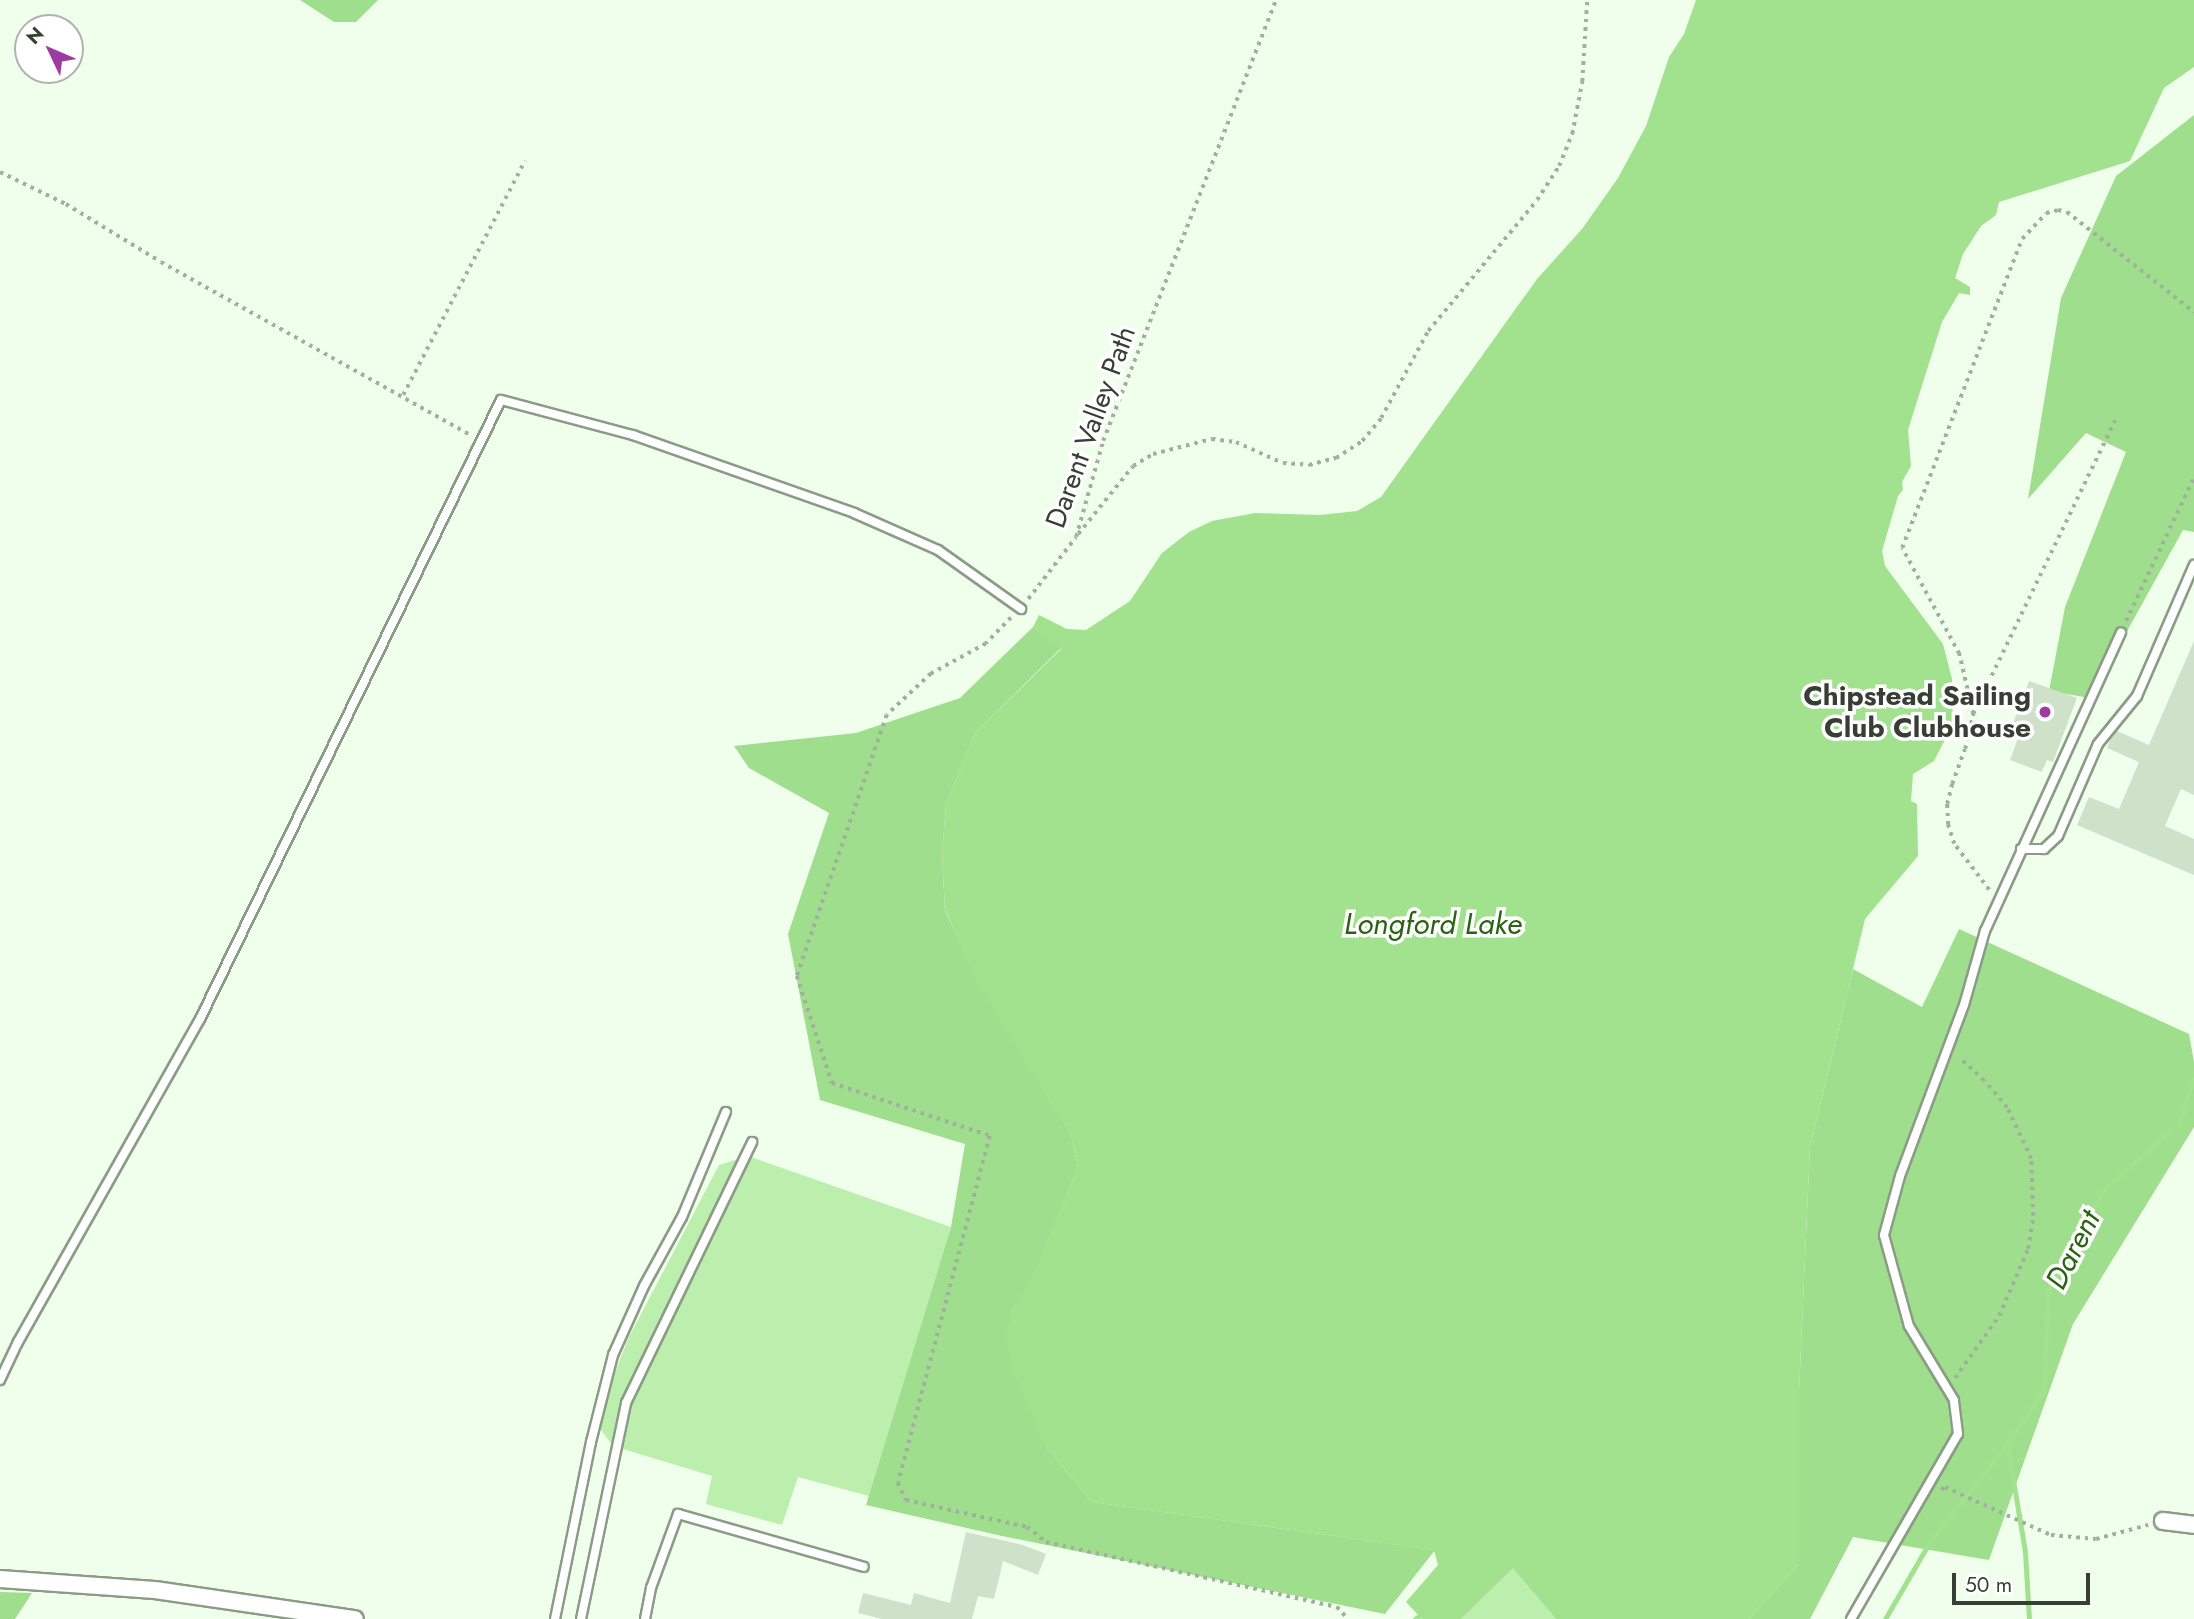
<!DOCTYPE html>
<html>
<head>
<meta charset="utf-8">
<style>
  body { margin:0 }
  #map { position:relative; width:2194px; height:1619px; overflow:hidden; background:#efffeb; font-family:Jost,sans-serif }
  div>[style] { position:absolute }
  .green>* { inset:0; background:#bcefad }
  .forest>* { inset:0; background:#9fde8c }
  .water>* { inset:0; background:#a2e18e }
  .stream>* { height:5px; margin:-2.5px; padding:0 2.5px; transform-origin:2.5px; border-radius:2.5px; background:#a2e18e }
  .building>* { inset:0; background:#cfe2c9 }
  .path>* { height:3.5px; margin-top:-1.75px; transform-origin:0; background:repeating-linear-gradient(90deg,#a2af9f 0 3.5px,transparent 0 8.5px) }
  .roads { filter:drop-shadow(2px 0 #8a9c85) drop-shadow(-2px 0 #8a9c85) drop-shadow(0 2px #8a9c85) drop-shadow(0 -2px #8a9c85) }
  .lane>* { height:8px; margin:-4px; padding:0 4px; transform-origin:4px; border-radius:4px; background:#fff }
  .street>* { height:16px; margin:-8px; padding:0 8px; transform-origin:8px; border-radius:8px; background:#fff }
  .dots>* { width:19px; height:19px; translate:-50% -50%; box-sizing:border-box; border:4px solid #fff; border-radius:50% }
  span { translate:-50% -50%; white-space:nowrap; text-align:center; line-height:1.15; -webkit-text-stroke:7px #fff; paint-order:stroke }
  .street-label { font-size:28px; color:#373f35 }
  .poi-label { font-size:28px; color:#373f35; font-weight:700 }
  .right { translate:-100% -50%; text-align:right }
  .water-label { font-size:30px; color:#2a6312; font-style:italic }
  .north { position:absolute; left:14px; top:14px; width:70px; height:70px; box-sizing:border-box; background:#fff; border:2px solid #afb2ae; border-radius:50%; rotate:314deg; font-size:19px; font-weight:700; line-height:28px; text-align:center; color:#373f35 }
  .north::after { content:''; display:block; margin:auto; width:24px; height:32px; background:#9e3ba2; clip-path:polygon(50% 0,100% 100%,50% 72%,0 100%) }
  .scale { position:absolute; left:1952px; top:1573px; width:138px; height:32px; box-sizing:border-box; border:4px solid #373f35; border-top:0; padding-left:9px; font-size:21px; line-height:24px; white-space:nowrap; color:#373f35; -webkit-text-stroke:5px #fff; paint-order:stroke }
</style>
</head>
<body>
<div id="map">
  <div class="green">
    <div style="clip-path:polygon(748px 1156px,951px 1227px,869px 1496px,798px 1477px,782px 1525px,706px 1504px,712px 1476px,613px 1446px,595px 1422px,629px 1337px,719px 1165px)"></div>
    <div style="clip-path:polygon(1513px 1567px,1556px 1619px,1461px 1619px)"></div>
  </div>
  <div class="forest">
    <div style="clip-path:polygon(300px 0,378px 0,356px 22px,334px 22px)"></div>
    <div style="clip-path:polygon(2194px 115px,2194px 532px,2183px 530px,2090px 698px,2049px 691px,2065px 607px,2126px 452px,2086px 433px,2028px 499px,2061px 298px,2116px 176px)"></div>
    <div style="clip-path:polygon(1033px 627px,1061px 648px,975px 733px,946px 804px,942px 855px,945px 911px,982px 988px,1071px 1134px,1078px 1168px,1030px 1285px,1011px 1312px,1046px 1447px,1092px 1502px,1435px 1550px,1385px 1614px,1002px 1536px,866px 1505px,951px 1227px,965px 1144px,820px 1100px,788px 934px,829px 813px,749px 768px,734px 746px,856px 733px,960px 698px)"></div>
    <div style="clip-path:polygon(1959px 929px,2189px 1034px,2194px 1062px,2194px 1127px,2073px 1324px,1989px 1560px,1853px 1537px,1810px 1619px,1749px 1619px,1799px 1564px,1799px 1391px,1810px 1147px,1853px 969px,1922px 1007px)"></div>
    <div style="clip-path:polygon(0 1592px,32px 1593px,15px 1619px,0 1619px)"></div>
  </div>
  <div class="water">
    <div style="clip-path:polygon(1696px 0,2194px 0,2194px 67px,2164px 88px,2130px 161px,1999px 202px,1996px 215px,1981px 226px,1963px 254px,1955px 278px,1970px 287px,1970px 295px,1959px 293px,1942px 322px,1908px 430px,1911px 466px,1902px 482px,1903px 490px,1898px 496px,1882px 551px,1885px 566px,1943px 644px,1952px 679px,1953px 724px,1934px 761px,1913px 774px,1911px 801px,1917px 804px,1918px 856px,1865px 919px,1810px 1147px,1799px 1391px,1799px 1564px,1749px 1619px,1556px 1619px,1513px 1568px,1461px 1619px,1422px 1619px,1406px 1602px,1438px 1565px,1434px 1550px,1092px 1502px,1046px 1447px,1011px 1365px,1006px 1335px,1011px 1312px,1030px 1284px,1078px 1168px,1071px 1134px,981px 988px,945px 910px,942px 855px,946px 804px,975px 733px,1061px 649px,1033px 627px,1039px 615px,1067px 629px,1086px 630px,1130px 601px,1162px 553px,1189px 532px,1212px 521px,1255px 513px,1320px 515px,1357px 511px,1381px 497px,1537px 279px,1582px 229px,1618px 178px,1646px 126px,1669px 57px,1684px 34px)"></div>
  </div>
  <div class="stream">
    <div style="left:2007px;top:1444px;width:109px;rotate:80.5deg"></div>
    <div style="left:2025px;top:1552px;width:67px;rotate:86.6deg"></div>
    <div style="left:1415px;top:1619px;width:5px;rotate:-37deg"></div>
    <div style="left:1885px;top:1619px;width:88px;rotate:-59.9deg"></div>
    <div style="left:1929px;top:1543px;width:126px;rotate:-51.8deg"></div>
    <div style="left:2007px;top:1444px;width:65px;rotate:-55.6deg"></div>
    <div style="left:2044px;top:1390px;width:99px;rotate:-87.7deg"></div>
    <div style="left:2048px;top:1291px;width:116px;rotate:-61.2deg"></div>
    <div style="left:2104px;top:1189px;width:100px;rotate:-41.3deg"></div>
    <div style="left:2179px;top:1123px;width:47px;rotate:-71.6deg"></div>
  </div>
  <div class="building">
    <div style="clip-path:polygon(2194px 641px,2194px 795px,2181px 789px,2165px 826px,2194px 839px,2194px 875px,2077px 825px,2089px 797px,2119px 809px,2139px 762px,2107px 748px,2111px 738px,2117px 731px,2149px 745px)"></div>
    <div style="clip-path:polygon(2029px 681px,2077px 698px,2053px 762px,2047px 760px,2042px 772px,2010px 760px,2021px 730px,2012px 726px)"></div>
    <div style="clip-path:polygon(966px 1532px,1023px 1545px,1046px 1554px,1038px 1575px,1003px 1561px,994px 1599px,978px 1596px,972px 1619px,882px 1619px,858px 1613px,863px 1593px,911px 1605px,914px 1593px,950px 1603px)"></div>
  </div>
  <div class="path">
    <div style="left:0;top:172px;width:73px;rotate:25.9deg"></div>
    <div style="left:66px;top:204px;width:111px;rotate:31.4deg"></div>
    <div style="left:161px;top:262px;width:354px;rotate:29.2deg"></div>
    <div style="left:403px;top:395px;width:264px;rotate:-62.5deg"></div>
    <div style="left:1078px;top:534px;width:87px;rotate:-51deg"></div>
    <div style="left:1133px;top:466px;width:23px;rotate:-31deg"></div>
    <div style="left:1153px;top:454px;width:61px;rotate:-14.3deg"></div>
    <div style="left:1212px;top:439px;width:24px;rotate:7deg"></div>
    <div style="left:1236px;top:442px;width:51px;rotate:24.1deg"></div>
    <div style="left:1283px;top:463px;width:26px;rotate:4deg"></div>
    <div style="left:1309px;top:465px;width:28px;rotate:-15deg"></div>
    <div style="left:1336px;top:458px;width:31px;rotate:-33deg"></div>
    <div style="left:1362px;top:441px;width:30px;rotate:-50deg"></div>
    <div style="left:1381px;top:418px;width:99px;rotate:-61.6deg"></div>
    <div style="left:1428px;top:331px;width:170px;rotate:-50.2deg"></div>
    <div style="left:1537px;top:200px;width:40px;rotate:-57.1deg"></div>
    <div style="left:1559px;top:166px;width:35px;rotate:-68deg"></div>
    <div style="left:1572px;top:134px;width:53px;rotate:-79.1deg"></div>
    <div style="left:1582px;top:82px;width:82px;rotate:-86.5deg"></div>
    <div style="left:1028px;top:599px;width:78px;rotate:-52.3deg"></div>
    <div style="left:1076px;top:537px;width:100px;rotate:-74.3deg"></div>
    <div style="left:1103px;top:441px;width:474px;rotate:-68.6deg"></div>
    <div style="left:1011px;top:618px;width:36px;rotate:134deg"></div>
    <div style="left:986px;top:644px;width:63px;rotate:151.4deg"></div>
    <div style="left:931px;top:674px;width:60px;rotate:137deg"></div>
    <div style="left:887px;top:715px;width:276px;rotate:109deg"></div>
    <div style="left:797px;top:976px;width:113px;rotate:71.9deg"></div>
    <div style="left:832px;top:1083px;width:167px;rotate:18.5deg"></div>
    <div style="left:990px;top:1136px;width:359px;rotate:104.8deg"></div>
    <div style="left:898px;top:1483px;width:19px;rotate:65deg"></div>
    <div style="left:906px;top:1500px;width:124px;rotate:12.6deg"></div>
    <div style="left:1027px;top:1527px;width:24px;rotate:38deg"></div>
    <div style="left:1046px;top:1542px;width:298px;rotate:12.6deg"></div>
    <div style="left:1337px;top:1607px;width:16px;rotate:47deg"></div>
    <div style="left:2126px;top:621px;width:159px;rotate:-64.7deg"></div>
    <div style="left:1973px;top:714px;width:62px;rotate:-103.1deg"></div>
    <div style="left:1959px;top:654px;width:120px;rotate:-118.3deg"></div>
    <div style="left:1902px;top:548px;width:331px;rotate:-68.8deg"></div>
    <div style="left:2022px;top:239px;width:35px;rotate:-47deg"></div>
    <div style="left:2046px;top:213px;width:12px;rotate:-14deg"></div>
    <div style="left:2058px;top:210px;width:9px;rotate:13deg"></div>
    <div style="left:2067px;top:212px;width:162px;rotate:38.2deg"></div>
    <div style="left:1989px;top:890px;width:58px;rotate:-127.3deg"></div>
    <div style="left:1954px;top:844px;width:20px;rotate:-108deg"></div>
    <div style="left:1948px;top:825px;width:21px;rotate:-93deg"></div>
    <div style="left:1947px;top:804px;width:21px;rotate:-76deg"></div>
    <div style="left:1952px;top:784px;width:37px;rotate:-70deg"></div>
    <div style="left:1965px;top:749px;width:36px;rotate:-77deg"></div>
    <div style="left:1973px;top:714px;width:326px;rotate:-64.2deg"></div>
    <div style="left:1955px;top:1378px;width:76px;rotate:-54.6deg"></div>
    <div style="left:1999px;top:1316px;width:73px;rotate:-66.6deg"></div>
    <div style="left:2028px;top:1249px;width:33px;rotate:-81deg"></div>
    <div style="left:2033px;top:1216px;width:57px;rotate:-92deg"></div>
    <div style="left:2031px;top:1159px;width:56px;rotate:-115.2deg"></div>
    <div style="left:2007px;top:1108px;width:35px;rotate:-130deg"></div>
    <div style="left:1984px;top:1081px;width:34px;rotate:-137deg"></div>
    <div style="left:1941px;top:1490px;width:5px;rotate:-37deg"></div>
    <div style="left:1945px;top:1487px;width:116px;rotate:24.4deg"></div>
    <div style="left:2051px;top:1535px;width:45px;rotate:5.1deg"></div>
    <div style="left:2096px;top:1539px;width:54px;rotate:-15.1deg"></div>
  </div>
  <div class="roads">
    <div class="lane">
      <div style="left:2021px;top:849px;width:23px"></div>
      <div style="left:2044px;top:849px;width:19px;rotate:-43deg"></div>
      <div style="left:2058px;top:836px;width:100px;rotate:-66.5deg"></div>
      <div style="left:2098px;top:744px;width:62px;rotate:-50.9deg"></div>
      <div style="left:2137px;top:696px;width:143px;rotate:-66.5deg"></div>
      <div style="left:0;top:1380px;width:42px;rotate:-64.7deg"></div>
      <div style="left:18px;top:1342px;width:371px;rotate:-60.6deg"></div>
      <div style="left:200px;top:1019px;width:688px;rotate:-64.07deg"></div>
      <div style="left:501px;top:400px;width:137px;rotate:14.9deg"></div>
      <div style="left:633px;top:435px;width:234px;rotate:19.4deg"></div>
      <div style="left:854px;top:513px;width:92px;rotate:23.8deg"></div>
      <div style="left:938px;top:550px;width:102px;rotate:35.4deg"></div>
      <div style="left:555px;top:1619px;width:181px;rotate:-78.5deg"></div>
      <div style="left:591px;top:1442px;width:90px;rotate:-75.8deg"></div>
      <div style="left:613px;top:1355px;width:76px;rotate:-65.8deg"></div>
      <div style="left:644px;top:1286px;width:79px;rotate:-61.2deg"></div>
      <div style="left:682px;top:1217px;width:114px;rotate:-67.3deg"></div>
      <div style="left:581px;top:1619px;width:221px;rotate:-78.2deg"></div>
      <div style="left:626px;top:1403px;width:290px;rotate:-64.2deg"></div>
      <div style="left:645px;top:1619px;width:32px;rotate:-79deg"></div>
      <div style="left:651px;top:1588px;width:79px;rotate:-70deg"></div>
      <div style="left:678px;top:1514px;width:193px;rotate:15.9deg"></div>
      <div style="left:1851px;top:1619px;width:214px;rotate:-60deg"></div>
      <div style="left:1958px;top:1434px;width:34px;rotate:-97deg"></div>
      <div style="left:1954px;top:1400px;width:87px;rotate:-121.3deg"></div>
      <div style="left:1909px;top:1326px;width:94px;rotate:-105.4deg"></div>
      <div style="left:1884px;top:1235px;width:61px;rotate:-74.8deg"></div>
      <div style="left:1900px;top:1176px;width:183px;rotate:-69.5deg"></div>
      <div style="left:1964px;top:1005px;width:77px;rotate:-74.2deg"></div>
      <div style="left:1985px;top:931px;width:328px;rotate:-65.5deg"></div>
    </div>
    <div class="street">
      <div style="left:2163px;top:1521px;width:31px;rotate:7deg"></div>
      <div style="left:0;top:1579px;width:155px;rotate:4.1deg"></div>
      <div style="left:155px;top:1590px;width:202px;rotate:8.3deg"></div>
    </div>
  </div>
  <div class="dots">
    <div style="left:2045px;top:712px;background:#9e3ba2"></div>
  </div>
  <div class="street-label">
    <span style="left:1091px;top:427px;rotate:-70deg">Darent Valley Path</span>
  </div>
  <div class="poi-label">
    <span class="right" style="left:2031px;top:712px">Chipstead Sailing<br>Club Clubhouse</span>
  </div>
  <div class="water-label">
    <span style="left:1433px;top:924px">Longford Lake</span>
    <span style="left:2073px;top:1250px;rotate:-63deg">Darent</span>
  </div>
  <div class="north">N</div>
  <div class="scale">50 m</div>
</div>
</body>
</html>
